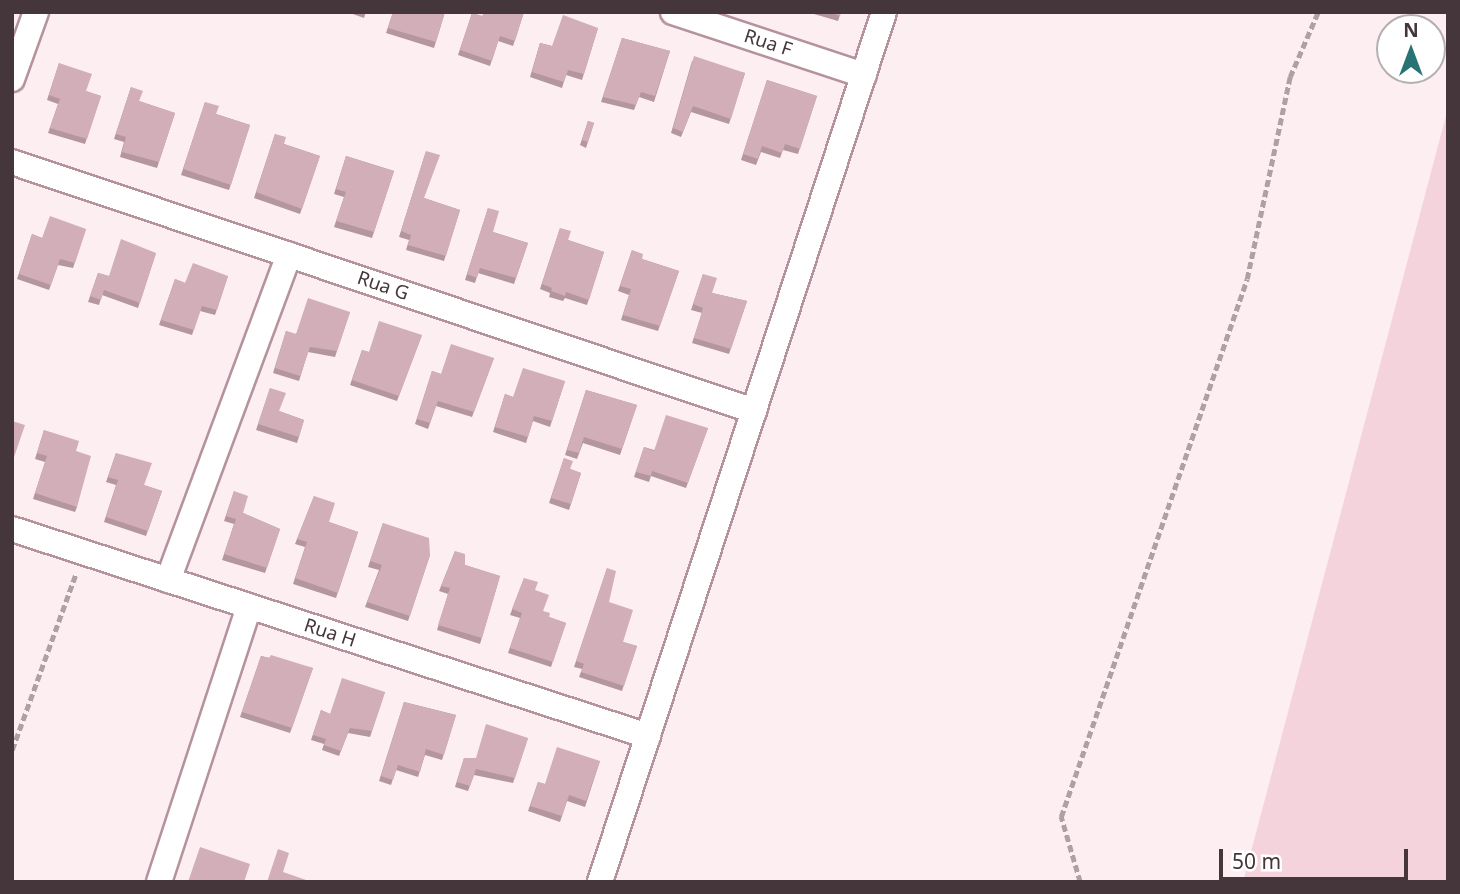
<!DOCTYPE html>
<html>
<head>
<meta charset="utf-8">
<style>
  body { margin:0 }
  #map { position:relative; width:1460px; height:894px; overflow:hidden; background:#fdeef2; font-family:"Noto Sans",sans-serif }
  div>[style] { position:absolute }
  .green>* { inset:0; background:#f5d3dd }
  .path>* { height:4.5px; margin-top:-2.25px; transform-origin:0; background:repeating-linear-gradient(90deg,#aea0a4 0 7px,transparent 0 10.5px) }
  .roads { filter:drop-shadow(2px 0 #b4939d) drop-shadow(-2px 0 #b4939d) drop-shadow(0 2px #b4939d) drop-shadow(0 -2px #b4939d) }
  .street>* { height:24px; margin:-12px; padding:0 12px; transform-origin:12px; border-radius:12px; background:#fff }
  .wall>* { inset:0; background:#b4969e }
  .building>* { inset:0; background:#d1aeb8 }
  span { translate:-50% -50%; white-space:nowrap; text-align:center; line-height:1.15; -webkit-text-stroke:5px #fff; paint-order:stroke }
  .street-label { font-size:19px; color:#44363a }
  .frame { position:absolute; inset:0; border:14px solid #44363a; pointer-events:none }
  .north { position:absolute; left:1376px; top:14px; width:70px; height:70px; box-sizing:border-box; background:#fff; border:2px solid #b4afb0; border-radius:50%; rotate:0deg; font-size:19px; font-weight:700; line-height:28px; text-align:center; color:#44363a }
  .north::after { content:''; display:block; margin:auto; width:24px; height:32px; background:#287374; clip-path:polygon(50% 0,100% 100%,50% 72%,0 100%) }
  .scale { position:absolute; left:1219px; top:849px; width:189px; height:32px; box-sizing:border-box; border:4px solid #44363a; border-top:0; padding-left:9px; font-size:21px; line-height:24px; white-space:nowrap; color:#44363a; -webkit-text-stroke:5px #fff; paint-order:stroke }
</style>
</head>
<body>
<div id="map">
  <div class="green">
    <div style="clip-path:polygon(1448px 108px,1448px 882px,1243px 882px)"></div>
  </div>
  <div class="path">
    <div style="left:12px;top:750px;width:188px;rotate:-70.1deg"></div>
    <div style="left:1080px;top:882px;width:68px;rotate:-106.3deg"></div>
    <div style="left:1061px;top:817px;width:569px;rotate:-70.93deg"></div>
    <div style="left:1247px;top:279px;width:207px;rotate:-78deg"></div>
    <div style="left:1290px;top:77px;width:71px;rotate:-66.7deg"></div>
  </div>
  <div class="roads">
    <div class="street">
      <div style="left:673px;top:12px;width:201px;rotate:18.3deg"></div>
      <div style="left:12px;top:79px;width:71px;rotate:-70.3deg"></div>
      <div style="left:12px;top:162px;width:783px;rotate:18.55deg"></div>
      <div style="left:12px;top:529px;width:669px;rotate:18.03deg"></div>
      <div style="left:168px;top:580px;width:347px;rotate:-69.6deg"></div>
      <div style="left:159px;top:882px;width:290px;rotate:-71.9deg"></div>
      <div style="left:600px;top:882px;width:915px;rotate:-71.92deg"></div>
    </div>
  </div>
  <div class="wall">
    <div style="clip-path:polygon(347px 12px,366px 12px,364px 18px)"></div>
    <div style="clip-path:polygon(393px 12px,445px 12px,434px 48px,386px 33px)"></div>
    <div style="clip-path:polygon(524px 12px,513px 46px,498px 41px,490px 66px,458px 55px,472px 13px,482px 16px)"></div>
    <div style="clip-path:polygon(807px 12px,841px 12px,838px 21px)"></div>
    <div style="clip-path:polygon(598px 28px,582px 80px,566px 75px,562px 88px,530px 77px,540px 43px,552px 46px)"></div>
    <div style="clip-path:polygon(622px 38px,670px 51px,654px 102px,639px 97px,634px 110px,601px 102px)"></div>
    <div style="clip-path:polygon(692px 61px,745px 73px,729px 124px,691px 112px,681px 137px,671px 133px)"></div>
    <div style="clip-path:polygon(59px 63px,86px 91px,101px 96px,85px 144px,48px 133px,58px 104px,47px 100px)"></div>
    <div style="clip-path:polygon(767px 80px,817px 96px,798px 154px,783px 150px,780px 158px,761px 152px,756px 165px,741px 160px)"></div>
    <div style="clip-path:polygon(131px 87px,139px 101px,175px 113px,157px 168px,120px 157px,124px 142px,114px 139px)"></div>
    <div style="clip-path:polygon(205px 102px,216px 114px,250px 125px,229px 190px,181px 175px)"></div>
    <div style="clip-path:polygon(588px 121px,594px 123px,586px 148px,580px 145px)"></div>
    <div style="clip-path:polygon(275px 134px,284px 144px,320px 156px,300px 214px,254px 198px)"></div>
    <div style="clip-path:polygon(426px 151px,424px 198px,460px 210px,444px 261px,406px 250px,409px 240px,399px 237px)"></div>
    <div style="clip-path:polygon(346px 156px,394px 171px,372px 238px,334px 227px,344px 197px,334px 194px)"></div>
    <div style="clip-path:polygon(488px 208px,493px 232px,528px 243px,514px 284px,478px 273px,475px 283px,465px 280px)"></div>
    <div style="clip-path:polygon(560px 228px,568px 240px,604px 252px,587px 305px,565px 298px,563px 301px,549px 297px,550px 293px,540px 289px)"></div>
    <div style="clip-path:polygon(86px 229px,73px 268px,58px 265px,49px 290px,17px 279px,32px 234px,42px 238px)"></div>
    <div style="clip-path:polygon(632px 250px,642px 259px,679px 271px,658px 331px,621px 320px,629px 295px,618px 291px)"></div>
    <div style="clip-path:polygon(156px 253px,138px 308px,102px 295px,99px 305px,88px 302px,98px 273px,109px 276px)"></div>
    <div style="clip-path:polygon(703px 274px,712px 293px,747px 301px,729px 354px,692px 343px,702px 313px,691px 310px)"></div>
    <div style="clip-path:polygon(228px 276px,215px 315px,200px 311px,192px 335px,159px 325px,175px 279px,185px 283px)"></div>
    <div style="clip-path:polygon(350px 312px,335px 357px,308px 352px,299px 381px,273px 373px,286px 331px,295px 334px)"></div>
    <div style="clip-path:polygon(422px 335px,397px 401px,350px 385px,362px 350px,369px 352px)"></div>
    <div style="clip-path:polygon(494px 358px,472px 417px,436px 406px,428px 429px,415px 424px,432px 371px,441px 374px)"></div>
    <div style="clip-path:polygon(565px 381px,550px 427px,533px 421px,526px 443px,493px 432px,505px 394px,513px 397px)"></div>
    <div style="clip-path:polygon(270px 388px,279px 411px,304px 420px,297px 443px,256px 430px)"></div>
    <div style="clip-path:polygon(586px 390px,637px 405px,620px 455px,583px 443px,577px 459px,565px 455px)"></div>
    <div style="clip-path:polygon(708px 428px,686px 488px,651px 476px,649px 482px,634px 477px,644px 447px,654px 450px)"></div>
    <div style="clip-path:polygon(44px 430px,76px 451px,77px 507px,75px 512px,33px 499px,45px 462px,35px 459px)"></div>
    <div style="clip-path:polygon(116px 453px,144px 485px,162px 491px,146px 536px,104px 522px,116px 485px,106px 482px)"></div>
    <div style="clip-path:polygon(564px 458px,570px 469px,581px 473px,569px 510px,549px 503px)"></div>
    <div style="clip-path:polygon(234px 491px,243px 513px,280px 529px,265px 573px,222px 560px,234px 524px,224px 521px)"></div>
    <div style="clip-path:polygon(314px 496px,329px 522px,358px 532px,336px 598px,293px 584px,305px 547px,295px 544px)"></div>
    <div style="clip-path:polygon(383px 523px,430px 555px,408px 621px,365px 607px,379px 570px,368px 567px)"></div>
    <div style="clip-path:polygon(455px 551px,465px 565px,500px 576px,480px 644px,437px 630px,448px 594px,439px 591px)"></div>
    <div style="clip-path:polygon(607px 568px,609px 602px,623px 642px,637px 646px,622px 691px,579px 677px,582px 669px,574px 667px)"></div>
    <div style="clip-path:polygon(524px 578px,535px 590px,543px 611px,549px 617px,566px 623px,551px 667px,508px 653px,520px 618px,510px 615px)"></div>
    <div style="clip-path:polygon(261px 656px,313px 668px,290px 733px,240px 717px)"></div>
    <div style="clip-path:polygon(385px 692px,370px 737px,348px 733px,339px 756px,322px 750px,324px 744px,311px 740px,321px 710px,330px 714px)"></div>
    <div style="clip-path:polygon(404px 702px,456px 715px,442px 760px,425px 755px,418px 777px,396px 770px,391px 785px,379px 781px)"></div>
    <div style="clip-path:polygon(528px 738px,513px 783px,474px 775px,468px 791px,455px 787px,464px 758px,476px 758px)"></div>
    <div style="clip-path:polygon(600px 761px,585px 807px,567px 801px,560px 822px,528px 811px,538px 782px,545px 784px)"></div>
  </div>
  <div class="building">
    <div style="clip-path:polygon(393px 12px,445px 12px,436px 42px,388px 28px)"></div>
    <div style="clip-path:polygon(484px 12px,524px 12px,515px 41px,500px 36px,492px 61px,460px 50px,472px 13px,482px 16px)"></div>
    <div style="clip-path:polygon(828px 12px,841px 12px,840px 16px)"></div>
    <div style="clip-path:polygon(563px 15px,598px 28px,584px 74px,568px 70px,564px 82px,532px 72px,540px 43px,552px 46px)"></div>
    <div style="clip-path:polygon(622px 38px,670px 51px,655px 96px,641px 92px,636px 105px,603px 97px)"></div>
    <div style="clip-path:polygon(694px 56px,745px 73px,731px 119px,693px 106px,683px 132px,673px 128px)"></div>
    <div style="clip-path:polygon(59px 63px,92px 74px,86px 91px,101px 96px,87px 139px,50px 128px,60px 99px,49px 95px)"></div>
    <div style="clip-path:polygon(767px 80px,817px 96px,800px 149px,785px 144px,782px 153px,762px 146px,758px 159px,743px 154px)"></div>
    <div style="clip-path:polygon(131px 87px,143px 91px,139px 101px,175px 113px,159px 162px,122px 152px,126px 137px,116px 134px)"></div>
    <div style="clip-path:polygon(205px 102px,219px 106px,216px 114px,250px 125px,231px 185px,183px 169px)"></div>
    <div style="clip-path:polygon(588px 121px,594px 123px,588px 142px,582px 140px)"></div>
    <div style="clip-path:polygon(275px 134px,286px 137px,284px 144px,320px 156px,302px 209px,256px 192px)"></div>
    <div style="clip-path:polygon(426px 151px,440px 155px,424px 198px,460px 210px,446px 256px,408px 245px,411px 235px,401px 231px)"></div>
    <div style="clip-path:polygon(346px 156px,394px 171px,374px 232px,336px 221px,346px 192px,336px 189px)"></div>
    <div style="clip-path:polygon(488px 208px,499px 211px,493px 232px,528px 243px,516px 278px,480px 268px,477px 278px,467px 274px)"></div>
    <div style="clip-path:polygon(50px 216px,86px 229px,75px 263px,60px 259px,51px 285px,19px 274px,32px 234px,42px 238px)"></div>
    <div style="clip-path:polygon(560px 228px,571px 231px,568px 240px,604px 252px,589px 300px,566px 292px,565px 296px,551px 291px,552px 288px,542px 284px)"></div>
    <div style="clip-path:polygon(121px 239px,156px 253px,140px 303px,104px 290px,101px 300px,90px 296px,98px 273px,109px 276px)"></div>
    <div style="clip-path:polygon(632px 250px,643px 254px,642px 259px,679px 271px,660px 326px,623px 315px,631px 289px,620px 286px)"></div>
    <div style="clip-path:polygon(193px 263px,228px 276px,217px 310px,202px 306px,194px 330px,161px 320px,175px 279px,185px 283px)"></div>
    <div style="clip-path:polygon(703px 274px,717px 278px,712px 293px,747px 301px,731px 349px,694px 338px,703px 308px,693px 304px)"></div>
    <div style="clip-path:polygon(308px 298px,350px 312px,337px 351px,310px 347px,300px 376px,275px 368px,286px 331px,296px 334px)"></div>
    <div style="clip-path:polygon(379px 321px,422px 335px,399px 396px,352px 380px,362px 350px,369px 352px)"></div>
    <div style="clip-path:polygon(451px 344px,494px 358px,474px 412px,438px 401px,430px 423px,417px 419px,432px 371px,441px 374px)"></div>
    <div style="clip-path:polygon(523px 368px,565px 381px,552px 421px,534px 416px,528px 437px,495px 427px,505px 394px,513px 397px)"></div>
    <div style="clip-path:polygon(270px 388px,286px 393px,279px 411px,304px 420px,299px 437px,258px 424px)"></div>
    <div style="clip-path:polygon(586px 390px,637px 405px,622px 449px,584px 437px,579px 453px,567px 450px)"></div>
    <div style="clip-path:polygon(666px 415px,708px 428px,688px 483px,652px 471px,651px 476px,636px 472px,644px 447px,654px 451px)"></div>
    <div style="clip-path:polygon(12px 421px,25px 425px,12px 463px)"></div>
    <div style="clip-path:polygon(44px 430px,79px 441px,76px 451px,91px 456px,77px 507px,35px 493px,47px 456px,37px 453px)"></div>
    <div style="clip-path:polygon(116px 453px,152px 463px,144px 485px,162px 491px,148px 531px,106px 517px,118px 480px,108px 477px)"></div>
    <div style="clip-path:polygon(564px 458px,573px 461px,570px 469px,581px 473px,571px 504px,551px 498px)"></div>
    <div style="clip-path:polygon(234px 491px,248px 496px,243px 513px,280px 529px,267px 568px,224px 554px,236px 519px,226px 516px)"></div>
    <div style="clip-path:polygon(314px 496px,335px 503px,329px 522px,358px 532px,338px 593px,295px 578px,307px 542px,297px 539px)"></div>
    <div style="clip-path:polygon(383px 523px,429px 538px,430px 555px,410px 616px,367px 602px,382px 565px,370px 561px)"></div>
    <div style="clip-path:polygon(455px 551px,465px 554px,465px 565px,500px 576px,482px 638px,438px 625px,450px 588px,441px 586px)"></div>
    <div style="clip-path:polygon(607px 568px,616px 571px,609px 602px,633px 610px,623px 642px,637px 646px,624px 686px,581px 672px,584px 664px,576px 661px)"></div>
    <div style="clip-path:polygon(524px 578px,538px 582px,535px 590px,549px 595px,543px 611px,550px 613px,549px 617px,566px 623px,553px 662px,510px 648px,522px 613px,512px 609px)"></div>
    <div style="clip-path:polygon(271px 655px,313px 668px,292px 728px,242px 712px,261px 656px,269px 658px)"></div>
    <div style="clip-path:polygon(342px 678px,385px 692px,372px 731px,350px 728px,341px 751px,324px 745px,326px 739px,313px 735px,321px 710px,330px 714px)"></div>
    <div style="clip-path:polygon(404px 702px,456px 715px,444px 755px,426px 749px,420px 772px,398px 765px,393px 780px,381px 776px)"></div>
    <div style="clip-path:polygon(486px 724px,528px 738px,515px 778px,476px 769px,470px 786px,457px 782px,464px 758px,476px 758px)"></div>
    <div style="clip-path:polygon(557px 747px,600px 761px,586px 801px,569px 795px,562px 816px,530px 806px,538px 782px,545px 784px)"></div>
    <div style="clip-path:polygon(200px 847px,250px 864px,244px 882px,188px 882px)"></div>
    <div style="clip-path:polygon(278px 849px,289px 853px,283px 872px,312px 882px,267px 882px)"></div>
  </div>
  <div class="street-label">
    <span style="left:768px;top:43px;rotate:18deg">Rua F</span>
    <span style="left:383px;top:286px;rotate:19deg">Rua G</span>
    <span style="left:330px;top:633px;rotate:18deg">Rua H</span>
  </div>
  <div class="frame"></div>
  <div class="north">N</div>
  <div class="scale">50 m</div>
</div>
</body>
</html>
